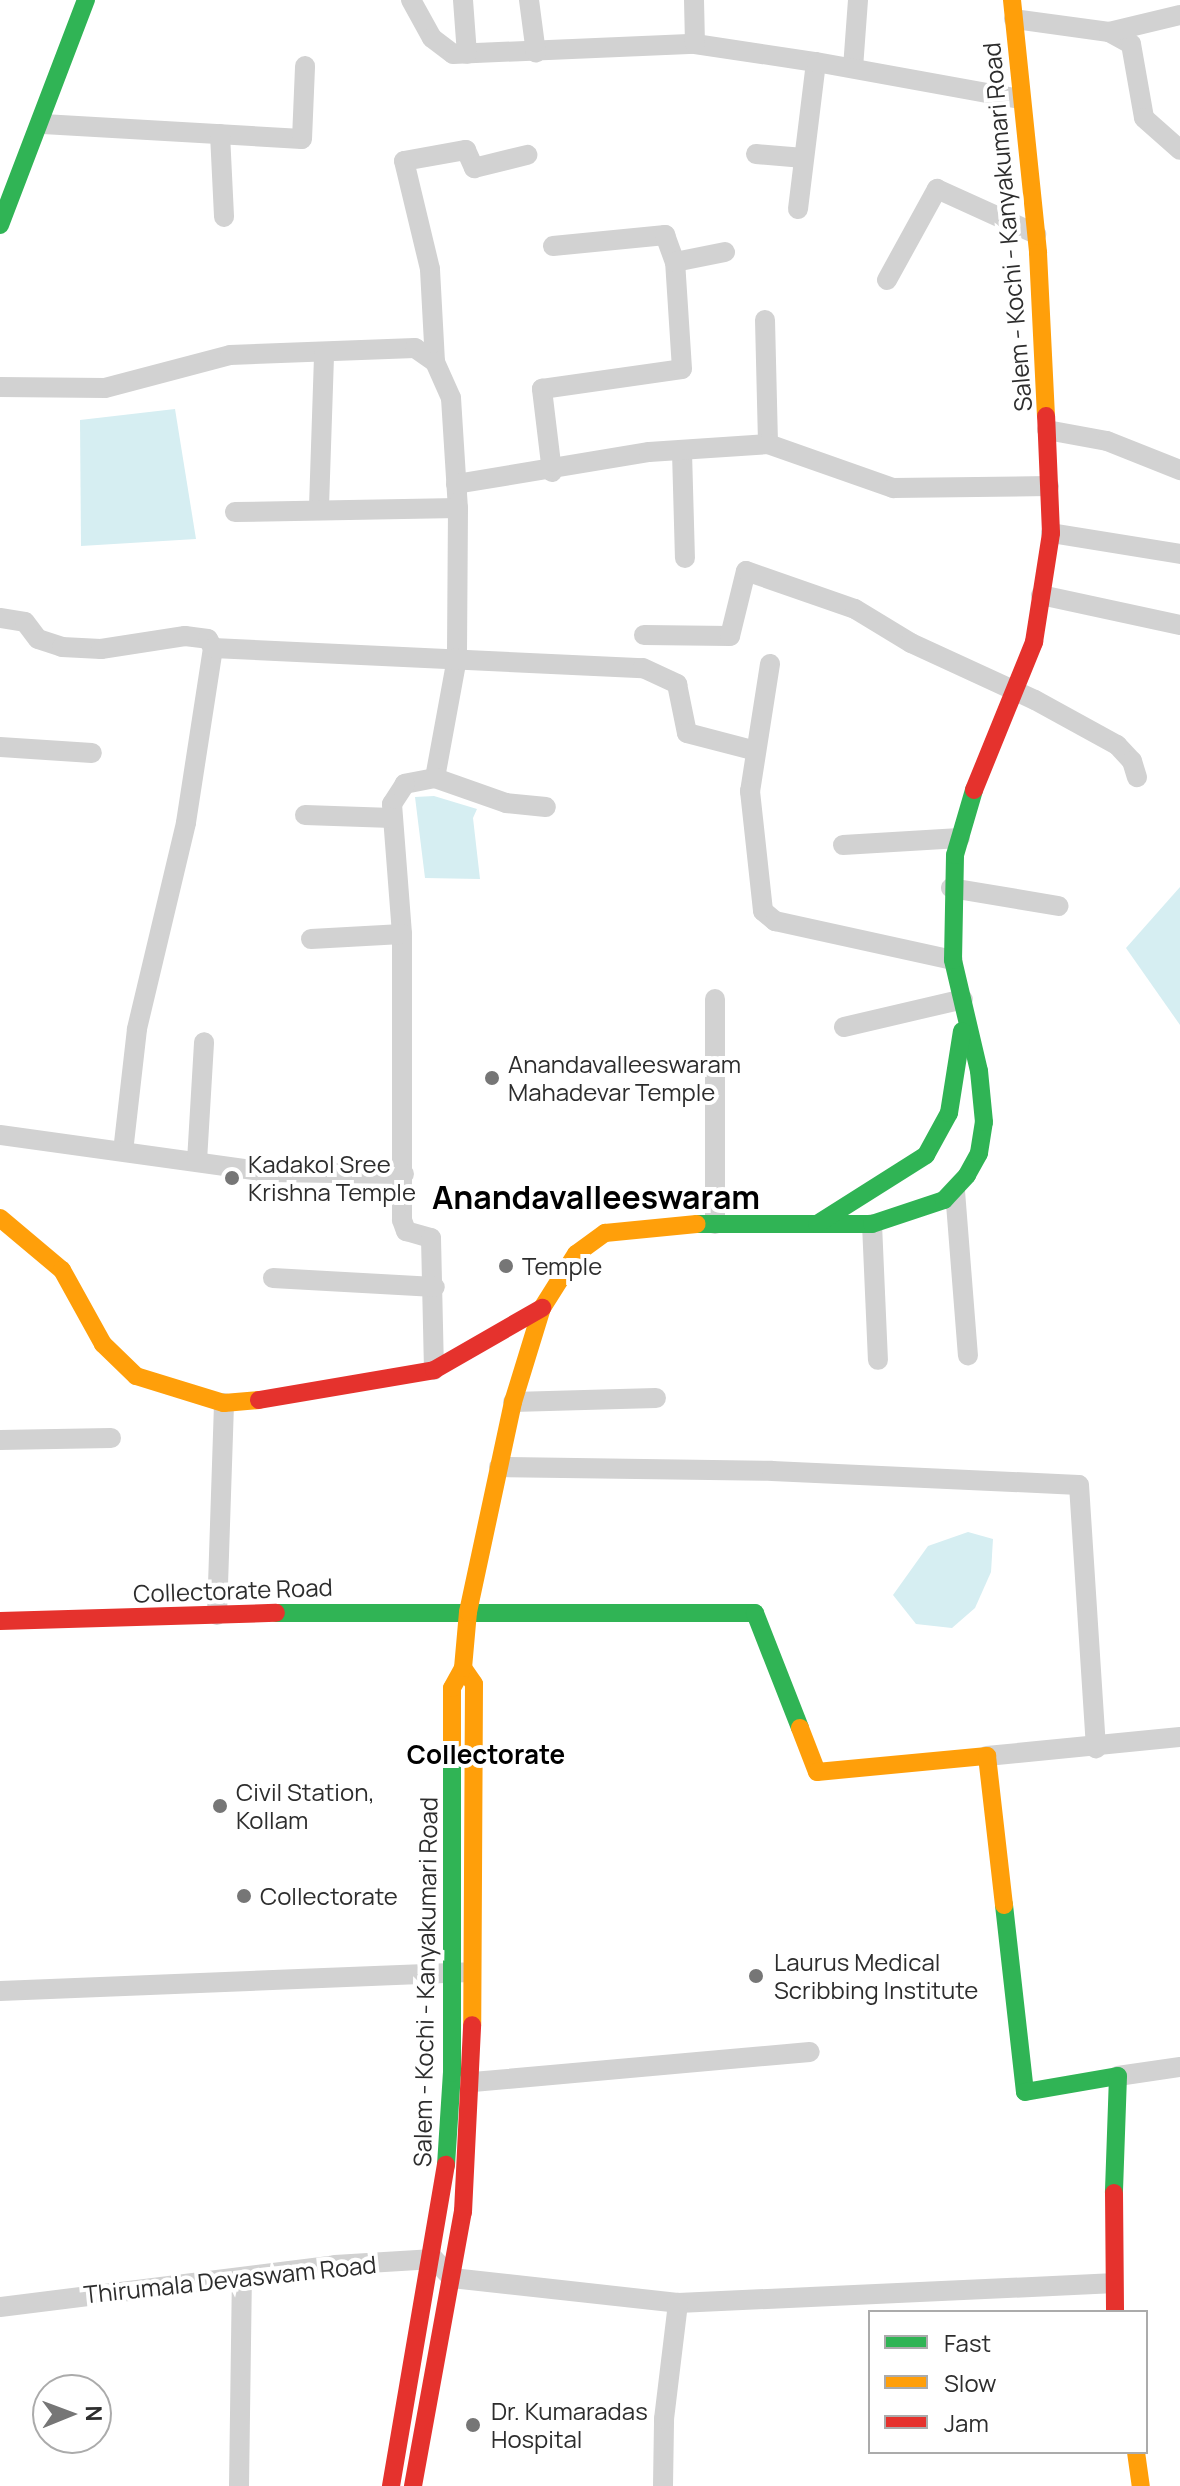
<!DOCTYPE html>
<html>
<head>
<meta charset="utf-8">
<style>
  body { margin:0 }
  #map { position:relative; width:1180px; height:2486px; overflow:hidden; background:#fff; font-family:Manrope,sans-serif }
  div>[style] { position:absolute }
  .water>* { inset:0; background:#d6eef2 }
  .street>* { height:20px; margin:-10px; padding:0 10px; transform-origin:10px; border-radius:10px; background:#d2d2d2 }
  .fast>* { height:18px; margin:-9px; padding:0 9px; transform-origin:9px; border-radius:9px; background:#30b455 }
  .slow>* { height:18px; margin:-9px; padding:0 9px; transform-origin:9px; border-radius:9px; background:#ff9f0a }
  .jam>* { height:18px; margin:-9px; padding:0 9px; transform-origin:9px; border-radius:9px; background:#e5322d }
  .dots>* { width:22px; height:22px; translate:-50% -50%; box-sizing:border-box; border:4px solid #fff; border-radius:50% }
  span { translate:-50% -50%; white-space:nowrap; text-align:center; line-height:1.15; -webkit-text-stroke:8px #fff; paint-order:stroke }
  .street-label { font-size:24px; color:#2d2d2d }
  .poi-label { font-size:24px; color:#2d2d2d }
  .left { translate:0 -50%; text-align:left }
  .neighbourhood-label { font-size:26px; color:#000; font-weight:700 }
  .district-label { font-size:32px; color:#000; font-weight:700 }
  .legend { position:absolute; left:868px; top:2310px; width:280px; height:144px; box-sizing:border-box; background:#fff; border:2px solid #ababab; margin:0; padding:10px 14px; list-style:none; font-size:24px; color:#2d2d2d }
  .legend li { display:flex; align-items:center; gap:16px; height:40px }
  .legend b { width:40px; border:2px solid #ababab }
  .north { position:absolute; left:32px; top:2374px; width:80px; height:80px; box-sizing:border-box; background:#fff; border:2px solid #ababab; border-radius:50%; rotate:89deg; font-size:22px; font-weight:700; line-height:32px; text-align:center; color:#2d2d2d }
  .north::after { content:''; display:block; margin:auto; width:28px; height:36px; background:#767676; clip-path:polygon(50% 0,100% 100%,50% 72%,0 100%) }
</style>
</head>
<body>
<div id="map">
  <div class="water">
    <div style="clip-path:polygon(175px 409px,196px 539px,81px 546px,80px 420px)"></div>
    <div style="clip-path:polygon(434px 796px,477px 809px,473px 818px,480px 879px,425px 878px,415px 797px)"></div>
    <div style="clip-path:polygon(1180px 887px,1180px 1025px,1126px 948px)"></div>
    <div style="clip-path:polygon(968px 1532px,993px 1539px,991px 1572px,975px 1608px,952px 1628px,916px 1624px,893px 1595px,928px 1546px)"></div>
  </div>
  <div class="street">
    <div style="left:411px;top:0;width:43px;rotate:61.1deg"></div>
    <div style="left:432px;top:38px;width:26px;rotate:37deg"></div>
    <div style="left:453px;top:54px;width:242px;rotate:-2.4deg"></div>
    <div style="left:695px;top:44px;width:122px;rotate:8.5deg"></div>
    <div style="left:463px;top:0;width:54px;rotate:85.8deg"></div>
    <div style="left:529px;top:0;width:53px;rotate:82.5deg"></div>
    <div style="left:694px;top:0;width:44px;rotate:88.7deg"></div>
    <div style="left:1014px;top:19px;width:96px;rotate:7.8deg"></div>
    <div style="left:1109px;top:32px;width:25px;rotate:29deg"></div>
    <div style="left:1131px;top:44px;width:75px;rotate:80deg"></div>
    <div style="left:1144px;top:118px;width:48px;rotate:41.6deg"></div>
    <div style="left:1109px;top:32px;width:73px;rotate:-13.5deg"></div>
    <div style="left:853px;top:68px;width:68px;rotate:-85.8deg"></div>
    <div style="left:43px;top:124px;width:259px;rotate:3.3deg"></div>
    <div style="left:302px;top:139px;width:73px;rotate:-87.6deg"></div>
    <div style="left:220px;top:134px;width:83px;rotate:87.2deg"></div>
    <div style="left:756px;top:154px;width:48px;rotate:4.8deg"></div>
    <div style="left:798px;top:209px;width:148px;rotate:-83deg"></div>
    <div style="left:816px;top:62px;width:207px;rotate:10.3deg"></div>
    <div style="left:553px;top:246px;width:113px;rotate:-5.6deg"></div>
    <div style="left:665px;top:235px;width:29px;rotate:70deg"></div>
    <div style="left:887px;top:280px;width:104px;rotate:-61.2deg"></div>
    <div style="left:937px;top:189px;width:109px;rotate:24.4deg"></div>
    <div style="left:765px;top:320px;width:124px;rotate:88.6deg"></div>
    <div style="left:435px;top:362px;width:93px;rotate:-93.1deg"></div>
    <div style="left:430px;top:269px;width:111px;rotate:-103.5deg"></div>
    <div style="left:404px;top:161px;width:63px;rotate:-10.1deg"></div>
    <div style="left:466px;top:150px;width:20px;rotate:66deg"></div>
    <div style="left:474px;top:168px;width:55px;rotate:-13.8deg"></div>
    <div style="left:0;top:387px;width:105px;rotate:0.5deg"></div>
    <div style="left:105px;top:388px;width:129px;rotate:-14.8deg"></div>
    <div style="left:230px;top:355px;width:185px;rotate:-2.2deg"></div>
    <div style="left:415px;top:348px;width:24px;rotate:35deg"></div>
    <div style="left:435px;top:362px;width:39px;rotate:66deg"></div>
    <div style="left:451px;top:398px;width:110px;rotate:86.4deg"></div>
    <div style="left:458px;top:508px;width:150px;rotate:90.4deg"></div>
    <div style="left:457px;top:658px;width:122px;rotate:100.4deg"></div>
    <div style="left:435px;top:778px;width:31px;rotate:169deg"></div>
    <div style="left:405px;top:784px;width:24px;rotate:123deg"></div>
    <div style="left:392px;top:804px;width:130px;rotate:85.6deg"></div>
    <div style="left:402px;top:934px;width:286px;rotate:90deg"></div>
    <div style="left:402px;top:1220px;width:12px;rotate:70deg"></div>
    <div style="left:406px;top:1231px;width:26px;rotate:16deg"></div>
    <div style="left:431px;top:1238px;width:132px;rotate:88.7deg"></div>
    <div style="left:1047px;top:430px;width:61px;rotate:10.4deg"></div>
    <div style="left:1107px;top:441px;width:79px;rotate:21.7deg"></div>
    <div style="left:682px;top:452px;width:106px;rotate:88.4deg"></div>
    <div style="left:552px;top:472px;width:84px;rotate:-96.9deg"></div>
    <div style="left:542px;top:389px;width:141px;rotate:-8.1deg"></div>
    <div style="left:682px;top:369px;width:107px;rotate:-93.7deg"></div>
    <div style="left:675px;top:262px;width:51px;rotate:-11.3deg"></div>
    <div style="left:456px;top:484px;width:196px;rotate:-9.4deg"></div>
    <div style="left:649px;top:452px;width:119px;rotate:-3.8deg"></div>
    <div style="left:768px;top:444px;width:133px;rotate:19.4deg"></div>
    <div style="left:893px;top:488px;width:156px;rotate:-0.7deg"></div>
    <div style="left:319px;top:507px;width:152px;rotate:-88.1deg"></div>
    <div style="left:235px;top:512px;width:223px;rotate:-1deg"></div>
    <div style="left:1051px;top:533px;width:131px;rotate:9.2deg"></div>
    <div style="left:1041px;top:595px;width:142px;rotate:12.2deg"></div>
    <div style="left:0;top:618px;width:25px;rotate:9deg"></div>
    <div style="left:25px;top:622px;width:21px;rotate:53deg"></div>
    <div style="left:38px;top:639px;width:25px;rotate:18deg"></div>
    <div style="left:62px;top:647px;width:39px;rotate:3deg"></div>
    <div style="left:101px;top:649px;width:85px;rotate:-8.8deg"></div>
    <div style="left:185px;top:636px;width:23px;rotate:7deg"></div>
    <div style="left:208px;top:639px;width:10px;rotate:61deg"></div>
    <div style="left:213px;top:648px;width:177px;rotate:98.8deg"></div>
    <div style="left:186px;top:823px;width:212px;rotate:103.4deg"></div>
    <div style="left:137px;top:1029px;width:123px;rotate:96.5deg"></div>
    <div style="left:644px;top:635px;width:86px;rotate:0.7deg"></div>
    <div style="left:730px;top:636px;width:67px;rotate:-76.2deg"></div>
    <div style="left:746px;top:571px;width:115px;rotate:19.2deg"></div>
    <div style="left:855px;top:609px;width:66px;rotate:31.3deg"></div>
    <div style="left:911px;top:643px;width:136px;rotate:24.7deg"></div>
    <div style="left:1035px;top:700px;width:94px;rotate:28.8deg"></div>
    <div style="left:1117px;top:745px;width:22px;rotate:47deg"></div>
    <div style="left:1132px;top:761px;width:17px;rotate:73deg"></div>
    <div style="left:213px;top:648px;width:430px;rotate:2.7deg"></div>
    <div style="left:643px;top:668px;width:38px;rotate:25deg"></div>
    <div style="left:677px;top:684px;width:50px;rotate:78.5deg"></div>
    <div style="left:687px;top:733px;width:71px;rotate:14.6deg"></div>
    <div style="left:770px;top:664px;width:129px;rotate:98.9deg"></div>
    <div style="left:750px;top:791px;width:121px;rotate:83.8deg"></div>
    <div style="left:763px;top:911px;width:16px;rotate:40deg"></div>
    <div style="left:775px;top:921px;width:182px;rotate:12.4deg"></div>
    <div style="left:0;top:747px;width:92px;rotate:3.7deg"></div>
    <div style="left:435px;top:778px;width:75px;rotate:19.4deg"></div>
    <div style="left:506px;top:803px;width:40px;rotate:5.7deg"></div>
    <div style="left:305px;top:815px;width:87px;rotate:2deg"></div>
    <div style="left:843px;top:845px;width:117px;rotate:-3.4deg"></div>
    <div style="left:951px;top:888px;width:109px;rotate:9.5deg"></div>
    <div style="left:311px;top:939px;width:91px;rotate:-3.1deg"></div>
    <div style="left:844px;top:1027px;width:122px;rotate:-13.2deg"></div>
    <div style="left:0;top:1135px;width:270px;rotate:7.9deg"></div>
    <div style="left:267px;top:1172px;width:137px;rotate:0.8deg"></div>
    <div style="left:197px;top:1161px;width:119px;rotate:-86.6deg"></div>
    <div style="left:955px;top:1191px;width:165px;rotate:85.5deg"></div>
    <div style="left:715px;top:1224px;width:225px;rotate:-90deg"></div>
    <div style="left:872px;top:1224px;width:136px;rotate:87.5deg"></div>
    <div style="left:273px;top:1278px;width:162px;rotate:3.2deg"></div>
    <div style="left:513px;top:1402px;width:143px;rotate:-1.6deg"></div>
    <div style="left:0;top:1440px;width:111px;rotate:-1deg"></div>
    <div style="left:499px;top:1467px;width:273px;rotate:0.8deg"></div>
    <div style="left:772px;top:1471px;width:307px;rotate:2.6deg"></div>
    <div style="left:1079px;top:1485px;width:264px;rotate:86.3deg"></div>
    <div style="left:217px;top:1615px;width:212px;rotate:-88.1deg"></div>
    <div style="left:987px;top:1756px;width:194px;rotate:-5.6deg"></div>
    <div style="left:0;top:1991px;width:464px;rotate:-2.3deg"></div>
    <div style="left:1118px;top:2076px;width:63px;rotate:-8.3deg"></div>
    <div style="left:473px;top:2082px;width:338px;rotate:-5.1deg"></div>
    <div style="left:0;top:2307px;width:338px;rotate:-7.1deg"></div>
    <div style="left:335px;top:2265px;width:99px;rotate:-3.5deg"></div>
    <div style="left:434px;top:2259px;width:26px;rotate:47deg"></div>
    <div style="left:452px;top:2278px;width:227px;rotate:6.3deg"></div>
    <div style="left:678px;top:2303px;width:433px;rotate:-2.6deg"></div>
    <div style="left:239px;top:2486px;width:208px;rotate:-89.2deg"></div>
    <div style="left:663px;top:2486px;width:67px;rotate:-89.1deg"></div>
    <div style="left:664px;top:2419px;width:117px;rotate:-83.1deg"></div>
  </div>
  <div class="fast">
    <div style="left:0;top:225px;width:241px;rotate:-69.1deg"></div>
    <div style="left:697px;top:1224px;width:175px"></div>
    <div style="left:872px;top:1224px;width:76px;rotate:-18.4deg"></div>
    <div style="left:944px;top:1200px;width:34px;rotate:-47deg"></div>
    <div style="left:967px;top:1175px;width:25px;rotate:-61deg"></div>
    <div style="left:979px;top:1153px;width:31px;rotate:-81deg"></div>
    <div style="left:984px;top:1122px;width:51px;rotate:-95.6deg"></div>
    <div style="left:979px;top:1071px;width:114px;rotate:-103.2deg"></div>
    <div style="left:953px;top:960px;width:105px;rotate:-88.9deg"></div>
    <div style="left:955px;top:855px;width:68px;rotate:-73.7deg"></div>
    <div style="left:817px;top:1224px;width:129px;rotate:-32.3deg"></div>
    <div style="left:926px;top:1155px;width:48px;rotate:-61.3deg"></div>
    <div style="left:949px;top:1113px;width:83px;rotate:-81deg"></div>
    <div style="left:276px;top:1613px;width:479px"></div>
    <div style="left:755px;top:1613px;width:123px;rotate:68.6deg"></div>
    <div style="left:1004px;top:1905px;width:188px;rotate:83.6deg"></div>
    <div style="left:1025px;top:2092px;width:94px;rotate:-9.8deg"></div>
    <div style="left:1118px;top:2076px;width:117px;rotate:92deg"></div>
    <div style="left:446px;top:2165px;width:92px;rotate:-86.3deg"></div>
    <div style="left:452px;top:2073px;width:316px;rotate:-90deg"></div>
  </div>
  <div class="slow">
    <div style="left:1012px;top:0;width:254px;rotate:84.1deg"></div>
    <div style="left:1038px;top:253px;width:163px;rotate:87.2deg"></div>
    <div style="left:0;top:1218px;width:81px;rotate:40deg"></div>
    <div style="left:62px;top:1270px;width:85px;rotate:61deg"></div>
    <div style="left:103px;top:1344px;width:46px;rotate:44.1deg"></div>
    <div style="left:136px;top:1376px;width:92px;rotate:17.1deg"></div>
    <div style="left:224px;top:1403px;width:35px;rotate:-5deg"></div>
    <div style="left:463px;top:1668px;width:19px;rotate:55deg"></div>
    <div style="left:474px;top:1684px;width:341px;rotate:90.3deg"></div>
    <div style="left:800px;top:1728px;width:47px;rotate:68.9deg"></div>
    <div style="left:817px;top:1772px;width:171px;rotate:-5.4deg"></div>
    <div style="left:987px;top:1756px;width:150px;rotate:83.5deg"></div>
    <div style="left:452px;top:1757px;width:69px;rotate:-90deg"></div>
    <div style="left:452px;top:1688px;width:23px;rotate:-61deg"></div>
    <div style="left:463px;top:1668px;width:56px;rotate:-84.9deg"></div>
    <div style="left:468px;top:1612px;width:215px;rotate:-77.9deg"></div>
    <div style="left:513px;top:1402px;width:98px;rotate:-72.9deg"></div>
    <div style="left:542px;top:1308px;width:64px;rotate:-57.8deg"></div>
    <div style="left:576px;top:1254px;width:36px;rotate:-36deg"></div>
    <div style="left:605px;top:1233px;width:92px;rotate:-5.6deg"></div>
    <div style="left:1136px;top:2452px;width:34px;rotate:82deg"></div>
  </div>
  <div class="jam">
    <div style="left:974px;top:790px;width:160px;rotate:-67.9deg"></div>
    <div style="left:1034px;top:642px;width:110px;rotate:-81.1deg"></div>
    <div style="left:1051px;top:533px;width:117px;rotate:-92.4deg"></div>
    <div style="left:259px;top:1400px;width:178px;rotate:-9.7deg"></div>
    <div style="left:434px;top:1370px;width:125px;rotate:-29.9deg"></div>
    <div style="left:0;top:1621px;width:276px;rotate:-1.7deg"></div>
    <div style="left:1114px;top:2193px;width:119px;rotate:89.5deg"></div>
    <div style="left:391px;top:2486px;width:326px;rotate:-80.3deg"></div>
    <div style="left:413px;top:2486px;width:279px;rotate:-79.7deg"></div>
    <div style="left:463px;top:2212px;width:187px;rotate:-87.2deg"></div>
  </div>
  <div class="dots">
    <div style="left:492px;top:1078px;background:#767676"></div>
    <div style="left:232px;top:1178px;background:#767676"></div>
    <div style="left:506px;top:1266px;background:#767676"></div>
    <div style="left:220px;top:1806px;background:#767676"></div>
    <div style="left:244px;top:1896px;background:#767676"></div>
    <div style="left:756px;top:1976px;background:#767676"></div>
    <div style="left:473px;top:2425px;background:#767676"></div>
  </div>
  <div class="street-label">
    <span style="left:1007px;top:227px;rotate:-95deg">Salem - Kochi - Kanyakumari Road</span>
    <span style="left:233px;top:1590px;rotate:-2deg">Collectorate Road</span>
    <span style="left:425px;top:1982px;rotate:-89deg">Salem - Kochi - Kanyakumari Road</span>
    <span style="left:230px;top:2279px;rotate:-6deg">Thirumala Devaswam Road</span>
  </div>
  <div class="poi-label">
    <span class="left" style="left:508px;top:1078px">Anandavalleeswaram<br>Mahadevar Temple</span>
    <span class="left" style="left:248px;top:1178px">Kadakol Sree<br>Krishna Temple</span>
    <span class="left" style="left:522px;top:1266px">Temple</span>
    <span class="left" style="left:236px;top:1806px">Civil Station,<br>Kollam</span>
    <span class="left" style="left:260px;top:1896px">Collectorate</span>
    <span class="left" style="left:774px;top:1976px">Laurus Medical<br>Scribbing Institute</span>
    <span class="left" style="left:491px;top:2425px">Dr. Kumaradas<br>Hospital</span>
  </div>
  <div class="neighbourhood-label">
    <span style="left:486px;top:1755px">Collectorate</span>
  </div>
  <div class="district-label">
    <span style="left:596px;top:1197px">Anandavalleeswaram</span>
  </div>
  <ul class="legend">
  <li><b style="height:10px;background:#30b455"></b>Fast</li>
  <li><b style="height:10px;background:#ff9f0a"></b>Slow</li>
  <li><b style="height:10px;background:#e5322d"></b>Jam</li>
  </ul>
  <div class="north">N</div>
</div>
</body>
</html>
